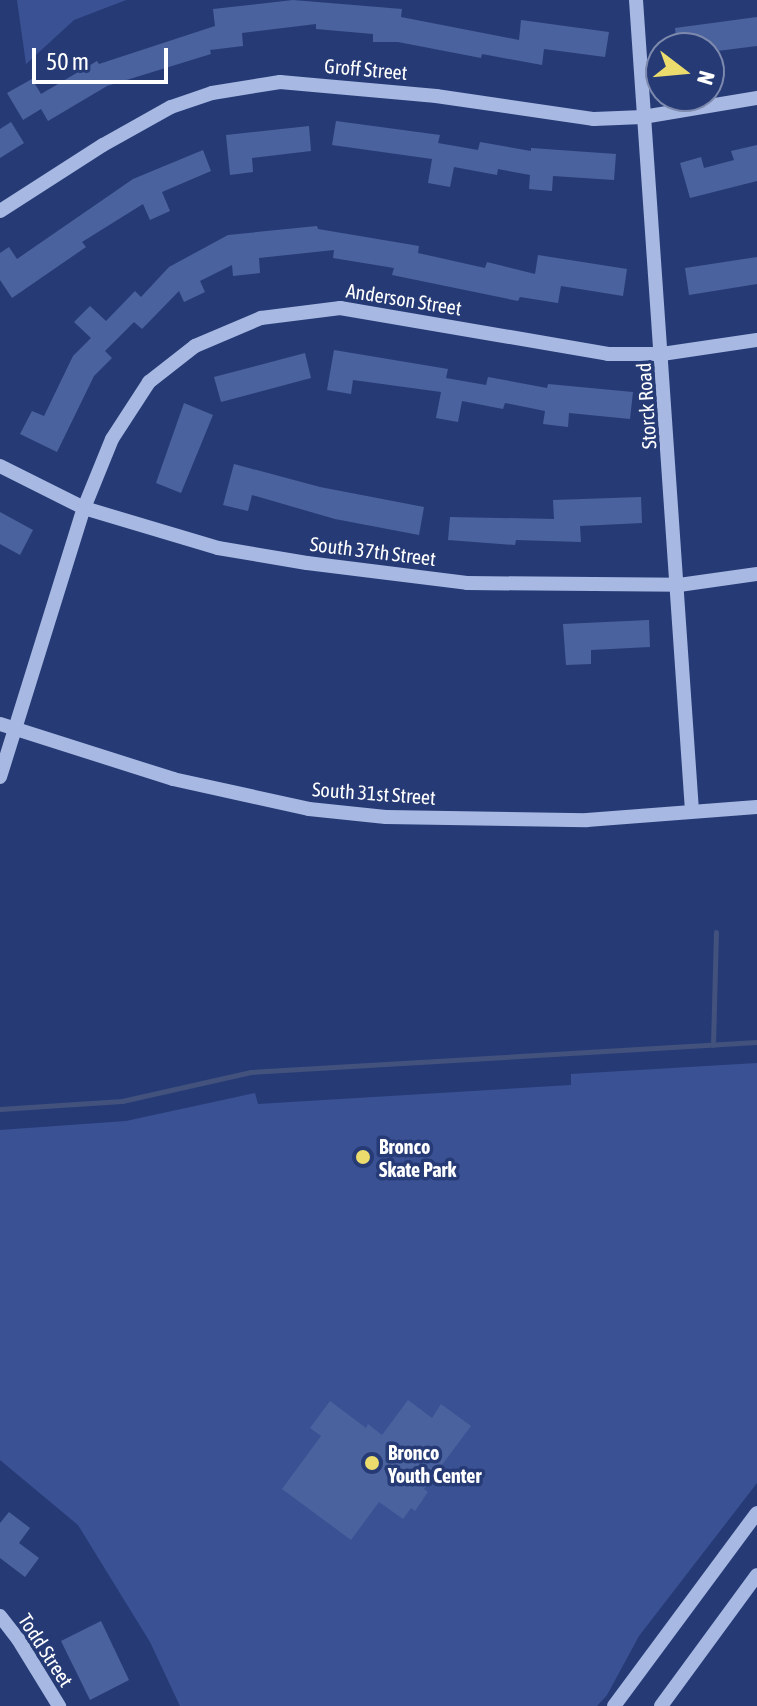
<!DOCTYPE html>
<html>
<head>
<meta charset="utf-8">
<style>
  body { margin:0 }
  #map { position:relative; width:757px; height:1706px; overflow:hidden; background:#263b76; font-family:"Asap Condensed",sans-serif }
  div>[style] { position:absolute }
  .green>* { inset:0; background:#3a5294 }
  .stream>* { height:5px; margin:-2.5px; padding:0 2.5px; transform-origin:2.5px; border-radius:2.5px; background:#42527d }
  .building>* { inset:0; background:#4a629e }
  .minor>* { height:14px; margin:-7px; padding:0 7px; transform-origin:7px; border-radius:7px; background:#a7b8e2 }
  .dots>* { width:22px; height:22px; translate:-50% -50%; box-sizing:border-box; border:4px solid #263b76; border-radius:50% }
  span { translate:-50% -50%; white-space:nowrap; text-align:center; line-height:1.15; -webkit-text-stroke:7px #263b76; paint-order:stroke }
  .street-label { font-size:20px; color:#fff }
  .poi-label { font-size:20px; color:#fff; font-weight:700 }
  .left { translate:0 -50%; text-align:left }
  .north { position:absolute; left:645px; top:32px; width:80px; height:80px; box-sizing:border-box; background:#263b76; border:2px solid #7d89ad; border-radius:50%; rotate:106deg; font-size:22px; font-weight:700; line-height:32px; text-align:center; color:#fff }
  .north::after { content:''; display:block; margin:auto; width:28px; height:36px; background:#ebdc6d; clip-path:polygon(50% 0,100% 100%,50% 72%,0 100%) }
  .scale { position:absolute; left:32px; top:48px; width:136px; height:36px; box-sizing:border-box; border:4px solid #fff; border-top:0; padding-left:10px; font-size:24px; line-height:28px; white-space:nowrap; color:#fff; -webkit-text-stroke:6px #263b76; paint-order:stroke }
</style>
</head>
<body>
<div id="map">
  <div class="green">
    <div style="clip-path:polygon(17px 0,126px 0,74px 20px,26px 64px)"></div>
    <div style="clip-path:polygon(757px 1063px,757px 1483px,639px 1636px,607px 1695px,597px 1706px,180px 1706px,150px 1642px,78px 1525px,0 1460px,0 1130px,126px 1121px,255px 1093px,258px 1104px,571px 1085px,571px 1074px)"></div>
  </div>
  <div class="stream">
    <div style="left:713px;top:1045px;width:113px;rotate:-88.5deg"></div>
    <div style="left:0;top:1109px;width:122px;rotate:-3.8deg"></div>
    <div style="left:122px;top:1101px;width:132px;rotate:-12.7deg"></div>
    <div style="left:251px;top:1072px;width:507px;rotate:-3.39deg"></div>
  </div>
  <div class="building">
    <div style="clip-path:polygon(293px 0,402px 9px,401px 17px,519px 40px,521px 20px,609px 32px,605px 57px,544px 49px,542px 65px,482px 54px,481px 58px,398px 42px,373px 42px,373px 34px,316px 29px,316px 24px,242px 33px,243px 46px,210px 50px,211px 54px,107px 86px,48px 121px,41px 109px,23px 120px,7px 93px,32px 79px,41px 94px,97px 61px,99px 64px,215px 26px,213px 9px)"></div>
    <div style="clip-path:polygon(757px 17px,757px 46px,709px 52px,709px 48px,677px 48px,675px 28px)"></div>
    <div style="clip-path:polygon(336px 121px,440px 135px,438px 143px,478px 150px,480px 142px,531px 151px,531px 148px,616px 154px,614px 180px,553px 176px,552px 191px,529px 189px,530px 175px,498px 169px,497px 175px,454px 167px,450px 187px,428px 183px,432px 159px,332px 145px)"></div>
    <div style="clip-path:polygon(11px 122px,24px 143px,0 158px,0 129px)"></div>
    <div style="clip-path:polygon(309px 126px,311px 151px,252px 158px,253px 172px,230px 175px,226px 135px)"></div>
    <div style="clip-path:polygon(757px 145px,757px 181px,690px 198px,680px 163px,701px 157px,704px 168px,734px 160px,731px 151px)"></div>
    <div style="clip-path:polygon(203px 150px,211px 171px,162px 192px,170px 211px,150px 220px,143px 204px,82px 242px,86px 247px,12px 298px,0 280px,0 253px,9px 247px,17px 259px,133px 179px)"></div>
    <div style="clip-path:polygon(317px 226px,318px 229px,419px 246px,418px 253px,485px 268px,487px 262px,535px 274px,538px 255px,627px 269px,623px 296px,561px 286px,558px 303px,520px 297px,518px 301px,392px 275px,394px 268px,333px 258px,334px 250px,259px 258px,260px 273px,233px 276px,232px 265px,200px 281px,205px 292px,184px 302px,179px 291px,142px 329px,134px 322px,105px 351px,112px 358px,94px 376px,57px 452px,20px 434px,32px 411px,44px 416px,73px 356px,91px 338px,74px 322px,90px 306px,106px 321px,135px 291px,141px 297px,169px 267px,228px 235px)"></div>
    <div style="clip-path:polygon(757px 257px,757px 284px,689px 295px,685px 268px)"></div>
    <div style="clip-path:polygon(334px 350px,448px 369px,446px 378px,486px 385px,488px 377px,547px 388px,548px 384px,633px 392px,630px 419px,569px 413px,568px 427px,543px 424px,545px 411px,505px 403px,503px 409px,462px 401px,458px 422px,436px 418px,441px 392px,353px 380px,351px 394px,327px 390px)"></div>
    <div style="clip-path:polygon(305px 353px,311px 378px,221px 402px,214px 377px)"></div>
    <div style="clip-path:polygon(184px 403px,213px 415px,181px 493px,156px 483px)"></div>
    <div style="clip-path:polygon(234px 464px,320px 487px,424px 507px,419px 535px,335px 519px,252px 495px,248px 511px,223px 505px)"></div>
    <div style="clip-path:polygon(641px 497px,642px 523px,580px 526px,581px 542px,516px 540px,515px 545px,448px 540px,450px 517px,554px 519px,553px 500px)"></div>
    <div style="clip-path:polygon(0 512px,33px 530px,20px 555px,0 544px)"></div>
    <div style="clip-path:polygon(649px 620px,650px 647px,591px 650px,591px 664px,566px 665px,563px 624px)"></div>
    <div style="clip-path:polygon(408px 1400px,432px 1418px,441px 1404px,471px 1426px,424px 1489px,428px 1492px,415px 1511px,411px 1508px,403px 1519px,379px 1502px,351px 1540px,282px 1489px,321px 1436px,310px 1428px,330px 1401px,366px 1428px,368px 1424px,382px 1435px)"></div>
    <div style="clip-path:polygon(9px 1512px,30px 1528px,19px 1543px,39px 1558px,25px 1577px,0 1558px,0 1523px)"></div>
    <div style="clip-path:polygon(101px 1621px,129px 1680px,90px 1700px,61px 1641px)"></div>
  </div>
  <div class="minor">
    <div style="left:636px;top:0;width:812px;rotate:86.05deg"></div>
    <div style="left:0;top:211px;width:122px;rotate:-32.7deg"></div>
    <div style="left:103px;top:145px;width:78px;rotate:-29.2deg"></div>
    <div style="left:171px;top:107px;width:43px;rotate:-18.9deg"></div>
    <div style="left:212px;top:93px;width:69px;rotate:-9.2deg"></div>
    <div style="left:280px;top:82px;width:157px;rotate:5.1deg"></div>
    <div style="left:436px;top:96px;width:160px;rotate:8.3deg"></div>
    <div style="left:594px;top:119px;width:49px;rotate:-2.3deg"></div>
    <div style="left:643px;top:117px;width:116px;rotate:-9.5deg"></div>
    <div style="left:0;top:466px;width:94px;rotate:26.6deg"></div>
    <div style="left:84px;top:508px;width:140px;rotate:16.6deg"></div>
    <div style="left:218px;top:548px;width:90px;rotate:9.6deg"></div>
    <div style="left:307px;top:563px;width:161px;rotate:7.1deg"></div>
    <div style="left:467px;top:583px;width:212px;rotate:0.5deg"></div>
    <div style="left:679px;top:585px;width:79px;rotate:-8deg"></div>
    <div style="left:0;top:724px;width:182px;rotate:17.6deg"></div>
    <div style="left:173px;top:779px;width:139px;rotate:12.4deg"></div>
    <div style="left:309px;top:809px;width:77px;rotate:5.9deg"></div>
    <div style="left:386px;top:817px;width:201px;rotate:0.9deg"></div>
    <div style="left:587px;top:820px;width:170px;rotate:-4.4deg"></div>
    <div style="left:0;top:777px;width:282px;rotate:-72.7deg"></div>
    <div style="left:84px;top:508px;width:74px;rotate:-67.9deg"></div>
    <div style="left:112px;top:439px;width:68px;rotate:-57deg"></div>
    <div style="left:149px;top:382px;width:58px;rotate:-38deg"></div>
    <div style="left:195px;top:346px;width:72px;rotate:-23deg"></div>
    <div style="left:261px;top:318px;width:80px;rotate:-7.2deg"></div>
    <div style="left:340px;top:308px;width:272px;rotate:9.7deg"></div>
    <div style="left:608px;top:354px;width:54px"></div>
    <div style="left:662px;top:354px;width:96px;rotate:-8.4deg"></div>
    <div style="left:0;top:1616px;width:29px;rotate:52deg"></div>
    <div style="left:18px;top:1639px;width:79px;rotate:58.5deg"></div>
    <div style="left:614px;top:1706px;width:240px;rotate:-53.5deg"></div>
    <div style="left:661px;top:1706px;width:162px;rotate:-53.8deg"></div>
  </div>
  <div class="dots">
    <div style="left:363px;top:1157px;background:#ebdc6d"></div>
    <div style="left:372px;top:1463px;background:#ebdc6d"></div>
  </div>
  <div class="street-label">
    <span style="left:366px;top:69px;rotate:5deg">Groff Street</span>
    <span style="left:404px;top:299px;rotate:9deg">Anderson Street</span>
    <span style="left:646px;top:406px;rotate:-94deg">Storck Road</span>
    <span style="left:373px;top:551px;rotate:7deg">South 37th Street</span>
    <span style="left:374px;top:793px;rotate:4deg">South 31st Street</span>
    <span style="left:46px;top:1650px;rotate:57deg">Todd Street</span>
  </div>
  <div class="poi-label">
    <span class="left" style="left:379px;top:1158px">Bronco<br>Skate Park</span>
    <span class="left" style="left:388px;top:1464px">Bronco<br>Youth Center</span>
  </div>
  <div class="north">N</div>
  <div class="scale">50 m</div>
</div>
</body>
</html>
